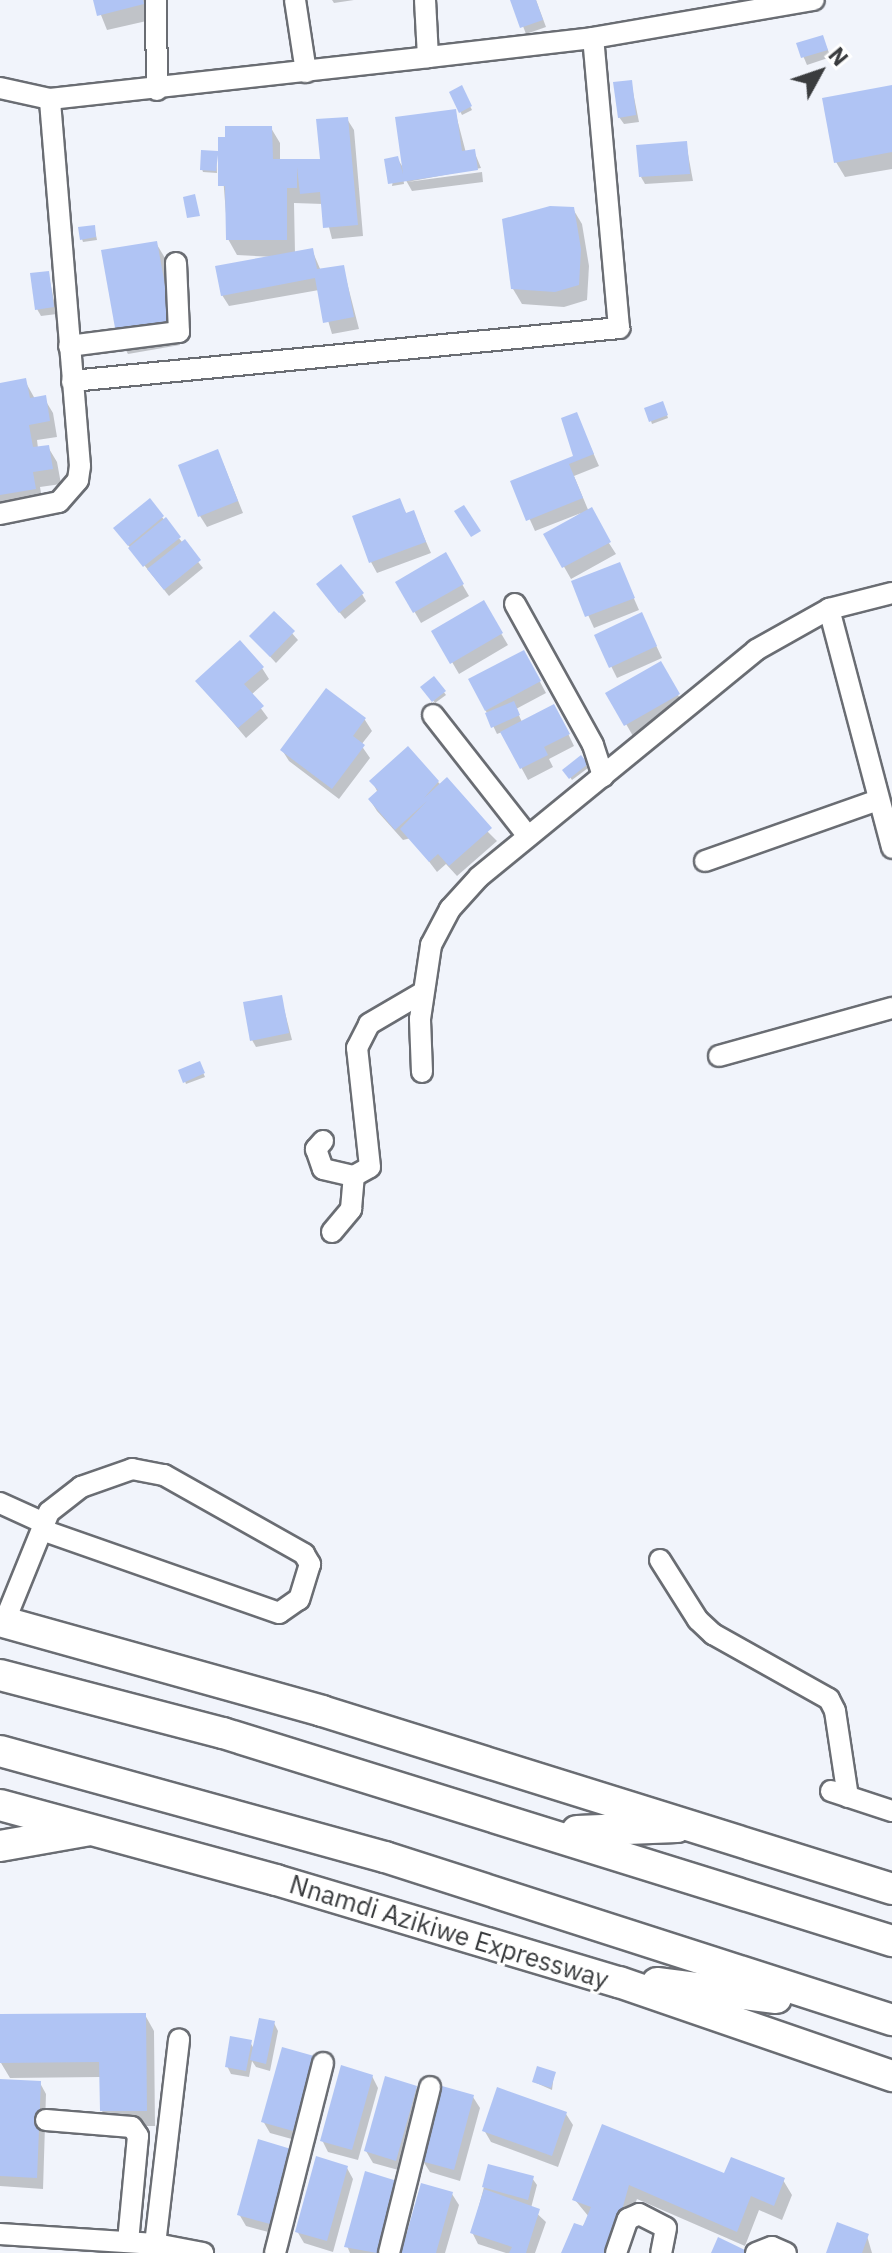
<!DOCTYPE html>
<html>
<head>
<meta charset="utf-8">
<style>
  body { margin:0 }
  #map { position:relative; width:892px; height:2253px; overflow:hidden; background:#f1f4fb; font-family:"IBM Plex Sans",sans-serif }
  div>[style] { position:absolute }
  .shadow>* { inset:0; background:#0003 }
  .building>* { inset:0; background:#b0c4f4 }
  .roads { filter:drop-shadow(2px 0 #6a6d73) drop-shadow(-2px 0 #6a6d73) drop-shadow(0 2px #6a6d73) drop-shadow(0 -2px #6a6d73) }
  .minor>* { height:20px; margin:-10px; padding:0 10px; transform-origin:10px; border-radius:10px; background:#fff }
  .highway>* { height:30px; margin:-15px; padding:0 15px; transform-origin:15px; border-radius:15px; background:#fff }
  span { translate:-50% -50%; white-space:nowrap; text-align:center; line-height:1.15; -webkit-text-stroke:6px #fff; paint-order:stroke }
  .street-label { font-size:26px; color:#3a3c3e }
  .north { position:absolute; left:780px; top:32px; width:80px; height:80px; -webkit-text-stroke:6px #fff; paint-order:stroke; rotate:50deg; font-size:22px; font-weight:700; line-height:32px; text-align:center; color:#3a3c3e }
  .north::after { content:''; display:block; margin:auto; width:28px; height:36px; background:#3a3c3e; clip-path:polygon(50% 0,100% 100%,50% 72%,0 100%) }
</style>
</head>
<body>
<div id="map">
  <div class="shadow">
    <div style="clip-path:polygon(95px 0,147px 0,151px 20px,107px 30px)"></div>
    <div style="clip-path:polygon(332px 0,354px 0,334px 3px)"></div>
    <div style="clip-path:polygon(513px 0,536px 0,546px 27px,526px 34px)"></div>
    <div style="clip-path:polygon(822px 37px,831px 57px,807px 65px,798px 44px)"></div>
    <div style="clip-path:polygon(631px 82px,639px 122px,624px 124px,619px 117px)"></div>
    <div style="clip-path:polygon(892px 87px,892px 169px,845px 177px,836px 162px)"></div>
    <div style="clip-path:polygon(461px 88px,472px 110px,462px 115px,451px 93px)"></div>
    <div style="clip-path:polygon(455px 111px,466px 153px,474px 151px,481px 168px,407px 182px,482px 172px,483px 182px,412px 191px,403px 175px,404px 184px,392px 186px,397px 158px,404px 169px)"></div>
    <div style="clip-path:polygon(347px 119px,354px 130px,363px 236px,332px 239px,323px 204px,294px 203px,295px 253px,312px 250px,321px 271px,343px 267px,359px 329px,332px 334px,319px 290px,229px 306px,222px 295px,275px 257px,237px 255px,228px 239px,220px 139px,271px 128px,280px 143px,280px 161px,322px 161px)"></div>
    <div style="clip-path:polygon(686px 143px,693px 181px,645px 184px,641px 177px)"></div>
    <div style="clip-path:polygon(216px 153px,217px 173px,203px 172px,202px 169px)"></div>
    <div style="clip-path:polygon(573px 209px,582px 224px,589px 266px,587px 300px,564px 307px,522px 304px,513px 289px)"></div>
    <div style="clip-path:polygon(95px 230px,97px 240px,83px 242px,82px 239px)"></div>
    <div style="clip-path:polygon(156px 243px,165px 258px,180px 345px,128px 354px,119px 338px)"></div>
    <div style="clip-path:polygon(48px 273px,57px 314px,41px 316px,37px 309px)"></div>
    <div style="clip-path:polygon(25px 381px,35px 399px,44px 398px,53px 413px,57px 437px,37px 440px,38px 448px,48px 447px,57px 462px,61px 484px,40px 487px,43px 504px,0 511px,0 385px)"></div>
    <div style="clip-path:polygon(664px 406px,668px 418px,652px 424px,651px 421px)"></div>
    <div style="clip-path:polygon(576px 414px,599px 466px,574px 476px,589px 512px,616px 554px,571px 579px,546px 535px,581px 513px,535px 531px,513px 482px,575px 458px)"></div>
    <div style="clip-path:polygon(223px 463px,243px 513px,207px 527px,200px 516px)"></div>
    <div style="clip-path:polygon(399px 500px,407px 515px,413px 512px,431px 553px,377px 573px,371px 562px)"></div>
    <div style="clip-path:polygon(149px 501px,203px 568px,169px 596px,120px 535px)"></div>
    <div style="clip-path:polygon(445px 555px,469px 596px,421px 623px,398px 583px)"></div>
    <div style="clip-path:polygon(619px 564px,639px 610px,594px 628px,573px 582px)"></div>
    <div style="clip-path:polygon(323px 592px,362px 594px,366px 601px,345px 619px)"></div>
    <div style="clip-path:polygon(483px 603px,508px 645px,459px 674px,434px 631px)"></div>
    <div style="clip-path:polygon(274px 613px,298px 640px,276px 663px,251px 636px)"></div>
    <div style="clip-path:polygon(647px 626px,662px 658px,617px 678px,596px 636px)"></div>
    <div style="clip-path:polygon(524px 652px,546px 693px,516px 709px,522px 722px,560px 717px,574px 746px,549px 759px,553px 767px,528px 780px,502px 732px,497px 734px,471px 680px)"></div>
    <div style="clip-path:polygon(660px 664px,685px 707px,633px 736px,608px 693px)"></div>
    <div style="clip-path:polygon(262px 668px,269px 679px,251px 695px,268px 718px,246px 738px,198px 681px)"></div>
    <div style="clip-path:polygon(434px 679px,446px 695px,435px 703px,423px 687px)"></div>
    <div style="clip-path:polygon(326px 690px,365px 720px,372px 731px,361px 745px,370px 758px,339px 799px,289px 761px,282px 750px)"></div>
    <div style="clip-path:polygon(581px 758px,588px 768px,572px 780px,565px 770px)"></div>
    <div style="clip-path:polygon(372px 781px,438px 782px,497px 841px,457px 876px,446px 864px,437px 872px,411px 838px,403px 840px,377px 811px,370px 800px,378px 793px)"></div>
    <div style="clip-path:polygon(281px 997px,292px 1040px,256px 1047px,252px 1040px)"></div>
    <div style="clip-path:polygon(199px 1063px,205px 1077px,186px 1084px,181px 1071px)"></div>
    <div style="clip-path:polygon(145px 2015px,154px 2031px,155px 2126px,111px 2126px,102px 2111px,101px 2077px,10px 2078px,1px 2063px)"></div>
    <div style="clip-path:polygon(274px 2023px,278px 2031px,270px 2071px,256px 2067px,252px 2061px,249px 2077px,231px 2074px,227px 2066px,250px 2042px,254px 2049px)"></div>
    <div style="clip-path:polygon(313px 2057px,320px 2069px,299px 2141px,270px 2133px,263px 2121px)"></div>
    <div style="clip-path:polygon(554px 2074px,552px 2090px,534px 2082px)"></div>
    <div style="clip-path:polygon(372px 2076px,378px 2088px,358px 2160px,328px 2152px,322px 2140px)"></div>
    <div style="clip-path:polygon(0 2081px,40px 2083px,46px 2094px,43px 2189px,0 2186px)"></div>
    <div style="clip-path:polygon(416px 2087px,422px 2099px,402px 2171px,373px 2163px,366px 2151px)"></div>
    <div style="clip-path:polygon(473px 2097px,480px 2108px,460px 2181px,430px 2172px,423px 2161px)"></div>
    <div style="clip-path:polygon(566px 2114px,573px 2125px,558px 2167px,491px 2142px,484px 2130px)"></div>
    <div style="clip-path:polygon(603px 2127px,726px 2176px,783px 2180px,792px 2195px,782px 2220px,759px 2210px,745px 2246px,637px 2199px,626px 2229px,564px 2253px,589px 2217px,575px 2200px)"></div>
    <div style="clip-path:polygon(289px 2150px,296px 2162px,276px 2234px,246px 2226px,239px 2214px)"></div>
    <div style="clip-path:polygon(347px 2168px,353px 2179px,333px 2252px,304px 2243px,297px 2231px)"></div>
    <div style="clip-path:polygon(367px 2174px,403px 2194px,386px 2253px,350px 2253px,347px 2246px)"></div>
    <div style="clip-path:polygon(532px 2178px,537px 2185px,531px 2208px,546px 2222px,535px 2253px,506px 2253px,478px 2244px,472px 2232px,484px 2187px)"></div>
    <div style="clip-path:polygon(452px 2194px,459px 2205px,445px 2253px,404px 2253px)"></div>
    <div style="clip-path:polygon(867px 2236px,872px 2253px,828px 2253px)"></div>
  </div>
  <div class="building">
    <div style="clip-path:polygon(93px 0,143px 0,144px 4px,97px 16px)"></div>
    <div style="clip-path:polygon(510px 0,536px 0,543px 20px,520px 28px)"></div>
    <div style="clip-path:polygon(823px 35px,828px 50px,801px 58px,796px 43px)"></div>
    <div style="clip-path:polygon(632px 80px,636px 115px,618px 118px,613px 82px)"></div>
    <div style="clip-path:polygon(462px 85px,472px 106px,459px 113px,449px 92px)"></div>
    <div style="clip-path:polygon(892px 85px,892px 152px,834px 163px,822px 98px)"></div>
    <div style="clip-path:polygon(456px 109px,462px 151px,475px 149px,478px 170px,388px 184px,384px 159px,398px 156px,403px 174px,395px 117px)"></div>
    <div style="clip-path:polygon(348px 117px,358px 225px,323px 228px,320px 192px,300px 194px,297px 167px,297px 188px,287px 188px,287px 240px,226px 240px,225px 186px,218px 186px,218px 155px,216px 171px,200px 170px,201px 150px,218px 151px,218px 137px,225px 137px,225px 126px,272px 126px,273px 159px,320px 159px,316px 119px)"></div>
    <div style="clip-path:polygon(687px 141px,690px 174px,639px 177px,636px 145px)"></div>
    <div style="clip-path:polygon(195px 194px,200px 216px,187px 218px,183px 197px)"></div>
    <div style="clip-path:polygon(550px 206px,574px 207px,581px 249px,579px 285px,555px 292px,511px 289px,502px 219px)"></div>
    <div style="clip-path:polygon(95px 225px,96px 237px,80px 240px,78px 227px)"></div>
    <div style="clip-path:polygon(157px 241px,173px 330px,117px 339px,101px 250px)"></div>
    <div style="clip-path:polygon(313px 248px,317px 269px,344px 265px,354px 317px,323px 323px,315px 278px,221px 296px,215px 266px)"></div>
    <div style="clip-path:polygon(49px 271px,54px 307px,35px 310px,30px 273px)"></div>
    <div style="clip-path:polygon(26px 378px,30px 398px,46px 395px,50px 421px,29px 425px,33px 447px,49px 445px,53px 469px,33px 472px,36px 489px,0 495px,0 383px)"></div>
    <div style="clip-path:polygon(663px 401px,668px 415px,649px 422px,644px 408px)"></div>
    <div style="clip-path:polygon(577px 412px,594px 454px,569px 464px,583px 498px,526px 521px,510px 481px,573px 456px,561px 418px)"></div>
    <div style="clip-path:polygon(218px 449px,238px 501px,198px 517px,178px 465px)"></div>
    <div style="clip-path:polygon(150px 498px,164px 516px,128px 546px,113px 528px)"></div>
    <div style="clip-path:polygon(400px 498px,406px 513px,414px 510px,426px 542px,369px 563px,352px 516px)"></div>
    <div style="clip-path:polygon(464px 505px,481px 531px,471px 537px,454px 511px)"></div>
    <div style="clip-path:polygon(592px 507px,611px 542px,562px 568px,543px 534px)"></div>
    <div style="clip-path:polygon(166px 517px,181px 537px,143px 567px,128px 548px)"></div>
    <div style="clip-path:polygon(185px 539px,201px 560px,164px 590px,147px 569px)"></div>
    <div style="clip-path:polygon(446px 552px,464px 584px,413px 613px,395px 582px)"></div>
    <div style="clip-path:polygon(620px 562px,635px 598px,585px 617px,571px 581px)"></div>
    <div style="clip-path:polygon(341px 564px,364px 593px,339px 613px,316px 584px)"></div>
    <div style="clip-path:polygon(484px 600px,503px 633px,450px 664px,431px 631px)"></div>
    <div style="clip-path:polygon(274px 611px,295px 631px,270px 657px,249px 636px)"></div>
    <div style="clip-path:polygon(642px 612px,657px 646px,609px 668px,594px 635px)"></div>
    <div style="clip-path:polygon(240px 640px,264px 667px,244px 684px,264px 706px,238px 728px,195px 681px)"></div>
    <div style="clip-path:polygon(524px 650px,541px 681px,485px 711px,468px 679px)"></div>
    <div style="clip-path:polygon(661px 661px,680px 694px,624px 726px,605px 693px)"></div>
    <div style="clip-path:polygon(434px 676px,446px 691px,432px 702px,420px 687px)"></div>
    <div style="clip-path:polygon(326px 688px,366px 718px,353px 736px,365px 745px,332px 789px,280px 750px)"></div>
    <div style="clip-path:polygon(514px 701px,520px 715px,491px 728px,485px 713px)"></div>
    <div style="clip-path:polygon(554px 704px,570px 734px,544px 747px,548px 755px,520px 769px,500px 732px)"></div>
    <div style="clip-path:polygon(408px 746px,439px 781px,424px 798px,447px 777px,492px 828px,449px 866px,438px 854px,429px 862px,400px 829px,427px 801px,395px 830px,368px 799px,378px 790px,369px 781px)"></div>
    <div style="clip-path:polygon(581px 755px,588px 764px,569px 779px,562px 770px)"></div>
    <div style="clip-path:polygon(282px 995px,289px 1033px,250px 1041px,243px 1002px)"></div>
    <div style="clip-path:polygon(200px 1061px,205px 1073px,183px 1083px,178px 1070px)"></div>
    <div style="clip-path:polygon(146px 2013px,147px 2111px,100px 2111px,99px 2062px,0 2063px,0 2014px)"></div>
    <div style="clip-path:polygon(259px 2018px,275px 2021px,266px 2064px,250px 2060px)"></div>
    <div style="clip-path:polygon(230px 2036px,252px 2040px,246px 2071px,225px 2067px)"></div>
    <div style="clip-path:polygon(282px 2047px,314px 2056px,293px 2131px,261px 2122px)"></div>
    <div style="clip-path:polygon(341px 2065px,373px 2075px,352px 2150px,320px 2141px)"></div>
    <div style="clip-path:polygon(537px 2066px,556px 2072px,551px 2088px,532px 2082px)"></div>
    <div style="clip-path:polygon(385px 2076px,417px 2086px,396px 2161px,364px 2151px)"></div>
    <div style="clip-path:polygon(0 2079px,41px 2081px,37px 2178px,0 2176px)"></div>
    <div style="clip-path:polygon(442px 2086px,474px 2095px,454px 2170px,421px 2161px)"></div>
    <div style="clip-path:polygon(497px 2087px,567px 2112px,552px 2156px,482px 2131px)"></div>
    <div style="clip-path:polygon(602px 2124px,724px 2173px,731px 2157px,785px 2178px,774px 2206px,751px 2196px,737px 2232px,629px 2185px,610px 2253px,561px 2253px,574px 2223px,583px 2226px,591px 2207px,572px 2200px)"></div>
    <div style="clip-path:polygon(258px 2139px,291px 2149px,270px 2224px,237px 2215px)"></div>
    <div style="clip-path:polygon(316px 2156px,348px 2166px,327px 2241px,295px 2232px)"></div>
    <div style="clip-path:polygon(488px 2164px,534px 2176px,528px 2200px,482px 2187px)"></div>
    <div style="clip-path:polygon(365px 2171px,397px 2181px,377px 2253px,344px 2247px)"></div>
    <div style="clip-path:polygon(421px 2183px,453px 2192px,436px 2253px,401px 2253px)"></div>
    <div style="clip-path:polygon(484px 2189px,540px 2209px,526px 2253px,509px 2253px,512px 2247px,470px 2233px)"></div>
    <div style="clip-path:polygon(837px 2222px,869px 2234px,862px 2253px,826px 2253px)"></div>
    <div style="clip-path:polygon(718px 2237px,747px 2251px,746px 2253px,711px 2253px)"></div>
  </div>
  <div class="roads">
    <div class="minor">
      <div style="left:156px;top:0;width:90px;rotate:89.4deg"></div>
      <div style="left:295px;top:0;width:73px;rotate:81.3deg"></div>
      <div style="left:593px;top:38px;width:224px;rotate:-9.8deg"></div>
      <div style="left:0;top:88px;width:51px;rotate:12.4deg"></div>
      <div style="left:50px;top:99px;width:380px;rotate:-6.3deg"></div>
      <div style="left:428px;top:57px;width:57px;rotate:-93deg"></div>
      <div style="left:69px;top:346px;width:111px;rotate:-7.3deg"></div>
      <div style="left:179px;top:332px;width:69px;rotate:-92.5deg"></div>
      <div style="left:72px;top:381px;width:550px;rotate:-5.53deg"></div>
      <div style="left:619px;top:328px;width:291px;rotate:-95.1deg"></div>
      <div style="left:593px;top:38px;width:166px;rotate:173.4deg"></div>
      <div style="left:0;top:514px;width:60px;rotate:-11.5deg"></div>
      <div style="left:59px;top:502px;width:29px;rotate:-49deg"></div>
      <div style="left:78px;top:480px;width:14px;rotate:-82deg"></div>
      <div style="left:80px;top:466px;width:368px;rotate:-94.7deg"></div>
      <div style="left:515px;top:604px;width:161px;rotate:61deg"></div>
      <div style="left:593px;top:745px;width:33px;rotate:72deg"></div>
      <div style="left:829px;top:609px;width:247px;rotate:75.2deg"></div>
      <div style="left:433px;top:715px;width:154px;rotate:51.9deg"></div>
      <div style="left:705px;top:861px;width:183px;rotate:-19.4deg"></div>
      <div style="left:719px;top:1056px;width:180px;rotate:-15.5deg"></div>
      <div style="left:422px;top:1072px;width:53px;rotate:-92.2deg"></div>
      <div style="left:420px;top:1019px;width:75px;rotate:-81.5deg"></div>
      <div style="left:431px;top:945px;width:41px;rotate:-62.2deg"></div>
      <div style="left:450px;top:909px;width:43px;rotate:-47.8deg"></div>
      <div style="left:479px;top:877px;width:358px;rotate:-39.3deg"></div>
      <div style="left:756px;top:650px;width:84px;rotate:-29.3deg"></div>
      <div style="left:829px;top:609px;width:65px;rotate:-14.3deg"></div>
      <div style="left:323px;top:1141px;width:11px;rotate:131deg"></div>
      <div style="left:316px;top:1149px;width:21px;rotate:71deg"></div>
      <div style="left:323px;top:1169px;width:32px;rotate:13deg"></div>
      <div style="left:354px;top:1176px;width:18px;rotate:-29deg"></div>
      <div style="left:370px;top:1167px;width:120px;rotate:-96.2deg"></div>
      <div style="left:357px;top:1048px;width:27px;rotate:-63deg"></div>
      <div style="left:369px;top:1024px;width:61px;rotate:-30.3deg"></div>
      <div style="left:332px;top:1232px;width:30px;rotate:-50deg"></div>
      <div style="left:351px;top:1209px;width:33px;rotate:-85deg"></div>
      <div style="left:0;top:1503px;width:48px;rotate:24.4deg"></div>
      <div style="left:660px;top:1560px;width:71px;rotate:57.7deg"></div>
      <div style="left:698px;top:1620px;width:21px;rotate:43deg"></div>
      <div style="left:713px;top:1634px;width:133px;rotate:29.3deg"></div>
      <div style="left:829px;top:1699px;width:13px;rotate:63deg"></div>
      <div style="left:835px;top:1711px;width:87px;rotate:81.4deg"></div>
      <div style="left:8px;top:1613px;width:109px;rotate:-67.9deg"></div>
      <div style="left:49px;top:1512px;width:41px;rotate:-38deg"></div>
      <div style="left:81px;top:1487px;width:54px;rotate:-19.4deg"></div>
      <div style="left:132px;top:1469px;width:33px;rotate:11deg"></div>
      <div style="left:164px;top:1475px;width:161px;rotate:29.4deg"></div>
      <div style="left:304px;top:1554px;width:12px;rotate:59deg"></div>
      <div style="left:310px;top:1564px;width:37px;rotate:107deg"></div>
      <div style="left:299px;top:1599px;width:24px;rotate:145deg"></div>
      <div style="left:279px;top:1613px;width:251px;rotate:-160.7deg"></div>
      <div style="left:831px;top:1791px;width:64px;rotate:18.2deg"></div>
      <div style="left:46px;top:2120px;width:86px;rotate:4.7deg"></div>
      <div style="left:132px;top:2127px;width:11px;rotate:56deg"></div>
      <div style="left:138px;top:2136px;width:106px;rotate:95.4deg"></div>
      <div style="left:0;top:2234px;width:156px;rotate:3.7deg"></div>
      <div style="left:156px;top:2244px;width:48px;rotate:10.8deg"></div>
      <div style="left:154px;top:2253px;width:215px;rotate:-83.3deg"></div>
      <div style="left:275px;top:2253px;width:196px;rotate:-75.8deg"></div>
      <div style="left:389px;top:2253px;width:171px;rotate:-76.1deg"></div>
      <div style="left:616px;top:2253px;width:36px;rotate:-71deg"></div>
      <div style="left:628px;top:2219px;width:12px;rotate:-24deg"></div>
      <div style="left:639px;top:2214px;width:30px;rotate:27deg"></div>
      <div style="left:666px;top:2228px;width:25px;rotate:101deg"></div>
      <div style="left:756px;top:2253px;width:17px;rotate:-21deg"></div>
      <div style="left:772px;top:2247px;width:15px;rotate:23deg"></div>
    </div>
    <div class="highway">
      <div style="left:0;top:1621px;width:334px;rotate:15.6deg"></div>
      <div style="left:322px;top:1711px;width:597px;rotate:17.34deg"></div>
      <div style="left:0;top:1675px;width:230px;rotate:14.6deg"></div>
      <div style="left:223px;top:1733px;width:701px;rotate:17.27deg"></div>
      <div style="left:0;top:1751px;width:399px;rotate:15.4deg"></div>
      <div style="left:385px;top:1857px;width:533px;rotate:17.82deg"></div>
      <div style="left:0;top:1805px;width:286px;rotate:15.2deg"></div>
      <div style="left:276px;top:1880px;width:358px;rotate:16.6deg"></div>
      <div style="left:619px;top:1982px;width:289px;rotate:19deg"></div>
      <div style="left:577px;top:1831px;width:100px;rotate:-2.3deg"></div>
      <div style="left:0;top:1846px;width:86px;rotate:-10deg"></div>
      <div style="left:657px;top:1983px;width:120px;rotate:7.2deg"></div>
    </div>
  </div>
  <div class="street-label">
    <span style="left:449px;top:1932px;rotate:17deg">Nnamdi Azikiwe Expressway</span>
  </div>
  <div class="north">N</div>
</div>
</body>
</html>
